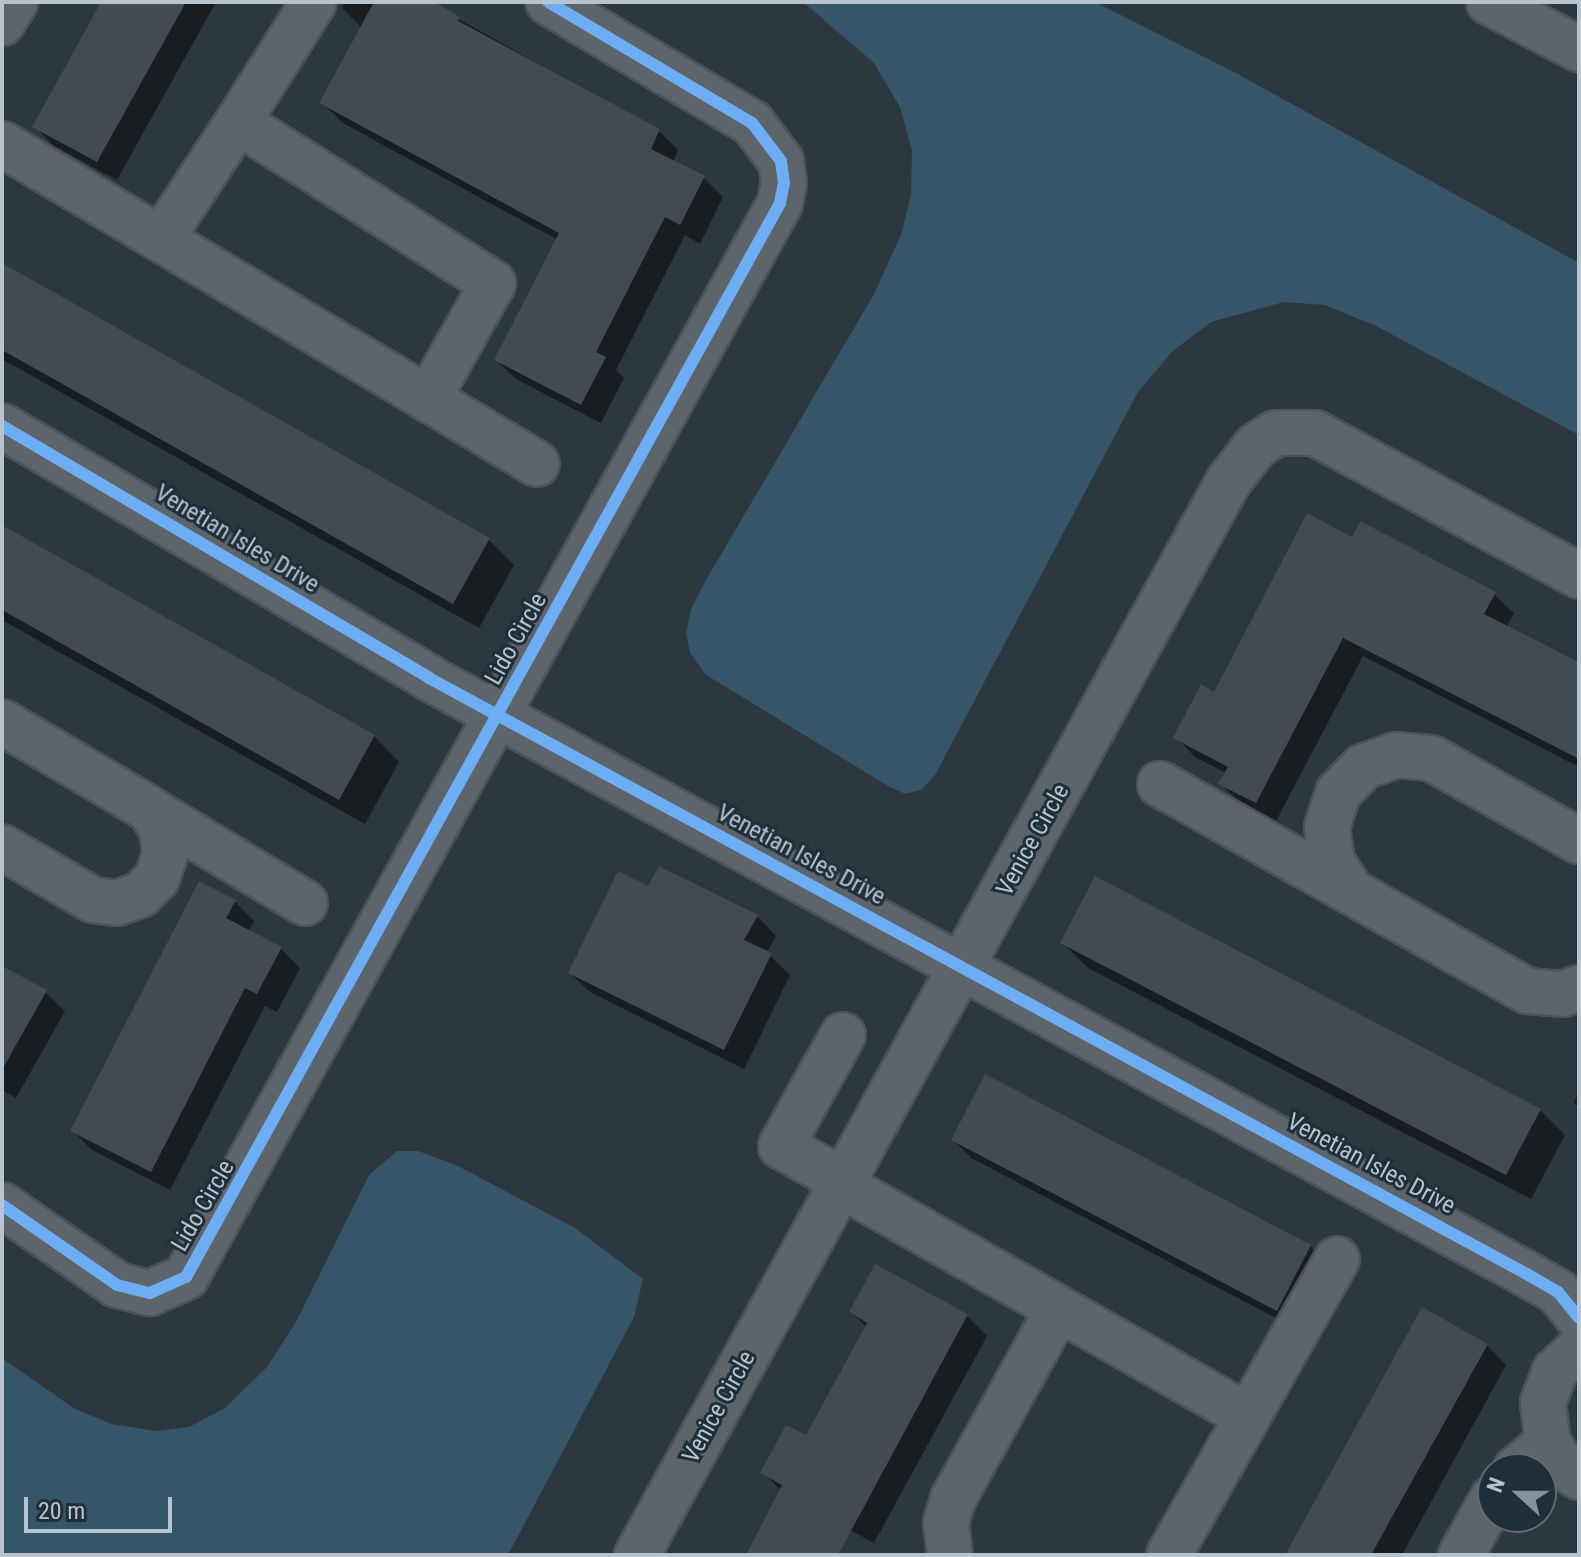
<!DOCTYPE html>
<html>
<head>
<meta charset="utf-8">
<style>
  body { margin:0 }
  #map { position:relative; width:1581px; height:1557px; overflow:hidden; background:#2c373e; font-family:"Roboto Condensed",sans-serif }
  div>[style] { position:absolute }
  .water>* { inset:0; background:#365569 }
  .shadow>* { inset:0; background:#0007 }
  .building>* { inset:0; background:#424b51 }
  .roads { filter:drop-shadow(2px 0 #4b5358) drop-shadow(-2px 0 #4b5358) drop-shadow(0 2px #4b5358) drop-shadow(0 -2px #4b5358) }
  .minor>* { height:44px; margin:-22px; padding:0 22px; transform-origin:22px; border-radius:22px; background:#5d656b }
  .cycleway>* { height:12px; margin:-6px; padding:0 6px; transform-origin:6px; border-radius:6px; background:#6dadf4 }
  span { translate:-50% -50%; white-space:nowrap; text-align:center; line-height:1.15; -webkit-text-stroke:6px #1e2f3a; paint-order:stroke }
  .street-label { font-size:24px; color:#b7c4ce }
  .frame { position:absolute; inset:0; border:4px solid #b7c4ce; pointer-events:none }
  .north { position:absolute; left:1477px; top:1453px; width:80px; height:80px; box-sizing:border-box; background:#1e2f3a; border:2px solid #5b6b75; border-radius:50%; rotate:291deg; font-size:22px; font-weight:700; line-height:32px; text-align:center; color:#b7c4ce }
  .north::after { content:''; display:block; margin:auto; width:28px; height:36px; background:#86939c; clip-path:polygon(50% 0,100% 100%,50% 72%,0 100%) }
  .scale { position:absolute; left:24px; top:1497px; width:148px; height:36px; box-sizing:border-box; border:4px solid #b7c4ce; border-top:0; padding-left:10px; font-size:24px; line-height:28px; white-space:nowrap; color:#b7c4ce; -webkit-text-stroke:6px #1e2f3a; paint-order:stroke }
</style>
</head>
<body>
<div id="map">
  <div class="water">
    <div style="clip-path:polygon(803px 2px,1095px 2px,1236px 73px,1579px 263px,1579px 435px,1376px 326px,1325px 305px,1284px 302px,1211px 322px,1173px 351px,1138px 392px,935px 775px,921px 790px,905px 794px,888px 786px,706px 675px,690px 653px,686px 633px,691px 609px,706px 580px,874px 294px,901px 235px,911px 194px,912px 150px,900px 107px,874px 63px)"></div>
    <div style="clip-path:polygon(397px 1151px,418px 1151px,456px 1165px,575px 1228px,643px 1279px,634px 1317px,508px 1555px,2px 1555px,2px 1358px,75px 1409px,112px 1424px,156px 1431px,189px 1427px,225px 1408px,267px 1367px,296px 1322px,369px 1175px)"></div>
  </div>
  <div class="shadow">
    <div style="clip-path:polygon(103px 2px,216px 2px,117px 180px,54px 146px,35px 126px)"></div>
    <div style="clip-path:polygon(345px 2px,428px 2px,659px 131px,678px 150px,673px 162px,704px 178px,723px 197px,700px 244px,685px 235px,616px 370px,624px 378px,601px 423px,516px 379px,496px 360px,558px 240px,341px 122px,322px 102px,362px 28px,342px 8px)"></div>
    <div style="clip-path:polygon(2px 265px,489px 540px,514px 565px,479px 628px,2px 359px)"></div>
    <div style="clip-path:polygon(2px 527px,374px 736px,399px 762px,365px 824px,2px 620px)"></div>
    <div style="clip-path:polygon(1353px 539px,1494px 594px,1514px 613px,1506px 628px,1579px 665px,1579px 767px,1363px 656px,1276px 821px,1240px 803px,1221px 784px,1226px 773px,1195px 757px,1176px 737px)"></div>
    <div style="clip-path:polygon(649px 889px,757px 916px,776px 936px,767px 953px,790px 975px,744px 1069px,590px 992px,570px 973px)"></div>
    <div style="clip-path:polygon(235px 902px,254px 921px,248px 932px,280px 948px,300px 968px,277px 1012px,265px 1006px,170px 1190px,92px 1150px,73px 1131px)"></div>
    <div style="clip-path:polygon(1063px 943px,1540px 1110px,1565px 1135px,1531px 1199px,1088px 968px)"></div>
    <div style="clip-path:polygon(2px 966px,45px 992px,65px 1011px,16px 1098px,2px 1090px)"></div>
    <div style="clip-path:polygon(1579px 1092px,1579px 1108px,1574px 1102px)"></div>
    <div style="clip-path:polygon(953px 1140px,1310px 1246px,1330px 1266px,1297px 1329px,973px 1159px)"></div>
    <div style="clip-path:polygon(876px 1266px,967px 1316px,987px 1336px,874px 1543px,782px 1492px,763px 1472px,807px 1438px,867px 1328px,851px 1312px)"></div>
    <div style="clip-path:polygon(1487px 1345px,1506px 1365px,1402px 1555px,1287px 1555px)"></div>
  </div>
  <div class="building">
    <div style="clip-path:polygon(101px 2px,186px 2px,97px 162px,32px 127px)"></div>
    <div style="clip-path:polygon(374px 2px,434px 2px,460px 17px,458px 21px,660px 129px,651px 149px,705px 176px,680px 225px,665px 217px,596px 352px,606px 357px,581px 405px,494px 360px,559px 233px,319px 103px)"></div>
    <div style="clip-path:polygon(2px 263px,490px 538px,453px 604px,2px 350px)"></div>
    <div style="clip-path:polygon(1307px 513px,1352px 537px,1360px 521px,1496px 592px,1484px 614px,1579px 662px,1579px 759px,1343px 638px,1256px 803px,1218px 784px,1228px 767px,1173px 738px,1201px 684px,1214px 692px)"></div>
    <div style="clip-path:polygon(2px 525px,375px 735px,339px 800px,2px 610px)"></div>
    <div style="clip-path:polygon(659px 866px,758px 915px,744px 940px,772px 953px,724px 1050px,568px 973px,618px 871px,648px 886px)"></div>
    <div style="clip-path:polygon(1095px 876px,1541px 1109px,1506px 1175px,1060px 943px)"></div>
    <div style="clip-path:polygon(199px 881px,236px 900px,226px 918px,282px 947px,257px 994px,245px 988px,151px 1172px,70px 1131px)"></div>
    <div style="clip-path:polygon(2px 966px,47px 990px,2px 1070px)"></div>
    <div style="clip-path:polygon(985px 1074px,1311px 1245px,1277px 1311px,951px 1140px)"></div>
    <div style="clip-path:polygon(875px 1264px,968px 1314px,838px 1555px,746px 1555px,782px 1485px,760px 1473px,786px 1425px,806px 1435px,867px 1323px,849px 1312px)"></div>
    <div style="clip-path:polygon(1422px 1307px,1488px 1344px,1371px 1555px,1285px 1555px)"></div>
  </div>
  <div class="roads">
    <div class="minor">
      <div style="left:1489px;top:2px;width:102px;rotate:27.6deg"></div>
      <div style="left:2px;top:23px;width:25px;rotate:-58deg"></div>
      <div style="left:238px;top:122px;width:142px;rotate:-57.7deg"></div>
      <div style="left:2px;top:144px;width:623px;rotate:30.88deg"></div>
      <div style="left:161px;top:239px;width:140px;rotate:-56.7deg"></div>
      <div style="left:238px;top:122px;width:302px;rotate:32.3deg"></div>
      <div style="left:493px;top:283px;width:133px;rotate:119.3deg"></div>
      <div style="left:2px;top:426px;width:496px;rotate:30.5deg"></div>
      <div style="left:429px;top:678px;width:1247px;rotate:28.5deg"></div>
      <div style="left:1525px;top:1273px;width:38px;rotate:30deg"></div>
      <div style="left:1558px;top:1292px;width:33px;rotate:51deg"></div>
      <div style="left:2px;top:722px;width:171px;rotate:30.6deg"></div>
      <div style="left:149px;top:809px;width:24px;rotate:57deg"></div>
      <div style="left:162px;top:829px;width:25px;rotate:83deg"></div>
      <div style="left:165px;top:854px;width:25px;rotate:108deg"></div>
      <div style="left:157px;top:878px;width:24px;rotate:135deg"></div>
      <div style="left:140px;top:895px;width:24px;rotate:161deg"></div>
      <div style="left:117px;top:903px;width:24px;rotate:-173deg"></div>
      <div style="left:93px;top:900px;width:105px;rotate:-149.8deg"></div>
      <div style="left:1160px;top:784px;width:422px;rotate:29.4deg"></div>
      <div style="left:1528px;top:991px;width:35px;rotate:5deg"></div>
      <div style="left:1563px;top:994px;width:17px;rotate:-21deg"></div>
      <div style="left:149px;top:809px;width:182px;rotate:31.1deg"></div>
      <div style="left:1351px;top:891px;width:35px;rotate:-123deg"></div>
      <div style="left:1332px;top:862px;width:35px;rotate:-98deg"></div>
      <div style="left:1327px;top:827px;width:36px;rotate:-72deg"></div>
      <div style="left:1338px;top:793px;width:36px;rotate:-46deg"></div>
      <div style="left:1363px;top:767px;width:35px;rotate:-20deg"></div>
      <div style="left:1396px;top:755px;width:35px;rotate:5deg"></div>
      <div style="left:1431px;top:758px;width:170px;rotate:29.3deg"></div>
      <div style="left:843px;top:1181px;width:71px;rotate:-150.6deg"></div>
      <div style="left:781px;top:1146px;width:127px;rotate:-60.8deg"></div>
      <div style="left:841px;top:1185px;width:468px;rotate:29.6deg"></div>
      <div style="left:2px;top:1205px;width:140px;rotate:34.8deg"></div>
      <div style="left:117px;top:1285px;width:34px;rotate:14deg"></div>
      <div style="left:150px;top:1293px;width:39px;rotate:-24deg"></div>
      <div style="left:186px;top:1277px;width:1227px;rotate:-61.05deg"></div>
      <div style="left:780px;top:203px;width:20px;rotate:-79deg"></div>
      <div style="left:784px;top:183px;width:22px;rotate:-98deg"></div>
      <div style="left:781px;top:161px;width:48px;rotate:-127.3deg"></div>
      <div style="left:752px;top:123px;width:237px;rotate:-149.3deg"></div>
      <div style="left:1579px;top:1349px;width:33px;rotate:137deg"></div>
      <div style="left:1555px;top:1371px;width:34px;rotate:111deg"></div>
      <div style="left:1543px;top:1403px;width:40px;rotate:82.9deg"></div>
      <div style="left:1548px;top:1443px;width:27px;rotate:57deg"></div>
      <div style="left:1563px;top:1466px;width:19px;rotate:35deg"></div>
      <div style="left:1516px;top:1469px;width:41px;rotate:-39.1deg"></div>
      <div style="left:637px;top:1555px;width:1225px;rotate:-61.15deg"></div>
      <div style="left:1228px;top:482px;width:46px;rotate:-52.1deg"></div>
      <div style="left:1256px;top:446px;width:24px;rotate:-33deg"></div>
      <div style="left:1276px;top:433px;width:39px"></div>
      <div style="left:1315px;top:433px;width:300px;rotate:28.4deg"></div>
      <div style="left:950px;top:1555px;width:33px;rotate:-97deg"></div>
      <div style="left:946px;top:1522px;width:24px;rotate:-73deg"></div>
      <div style="left:953px;top:1499px;width:215px;rotate:-61deg"></div>
      <div style="left:1169px;top:1555px;width:340px;rotate:-60.4deg"></div>
      <div style="left:1461px;top:1555px;width:65px;rotate:-60.7deg"></div>
    </div>
  </div>
  <div class="cycleway">
    <div style="left:2px;top:426px;width:496px;rotate:30.5deg"></div>
    <div style="left:429px;top:678px;width:1247px;rotate:28.5deg"></div>
    <div style="left:1525px;top:1273px;width:38px;rotate:30deg"></div>
    <div style="left:1558px;top:1292px;width:33px;rotate:51deg"></div>
    <div style="left:2px;top:1205px;width:140px;rotate:34.8deg"></div>
    <div style="left:117px;top:1285px;width:34px;rotate:14deg"></div>
    <div style="left:150px;top:1293px;width:39px;rotate:-24deg"></div>
    <div style="left:186px;top:1277px;width:1227px;rotate:-61.05deg"></div>
    <div style="left:780px;top:203px;width:20px;rotate:-79deg"></div>
    <div style="left:784px;top:183px;width:22px;rotate:-98deg"></div>
    <div style="left:781px;top:161px;width:48px;rotate:-127.3deg"></div>
    <div style="left:752px;top:123px;width:237px;rotate:-149.3deg"></div>
  </div>
  <div class="street-label">
    <span style="left:237px;top:539px;rotate:31deg">Venetian Isles Drive</span>
    <span style="left:516px;top:639px;rotate:-61deg">Lido Circle</span>
    <span style="left:1033px;top:840px;rotate:-61deg">Venice Circle</span>
    <span style="left:801px;top:855px;rotate:28deg">Venetian Isles Drive</span>
    <span style="left:1371px;top:1164px;rotate:28deg">Venetian Isles Drive</span>
    <span style="left:203px;top:1206px;rotate:-60deg">Lido Circle</span>
    <span style="left:719px;top:1407px;rotate:-61deg">Venice Circle</span>
  </div>
  <div class="frame"></div>
  <div class="north">N</div>
  <div class="scale">20 m</div>
</div>
</body>
</html>
